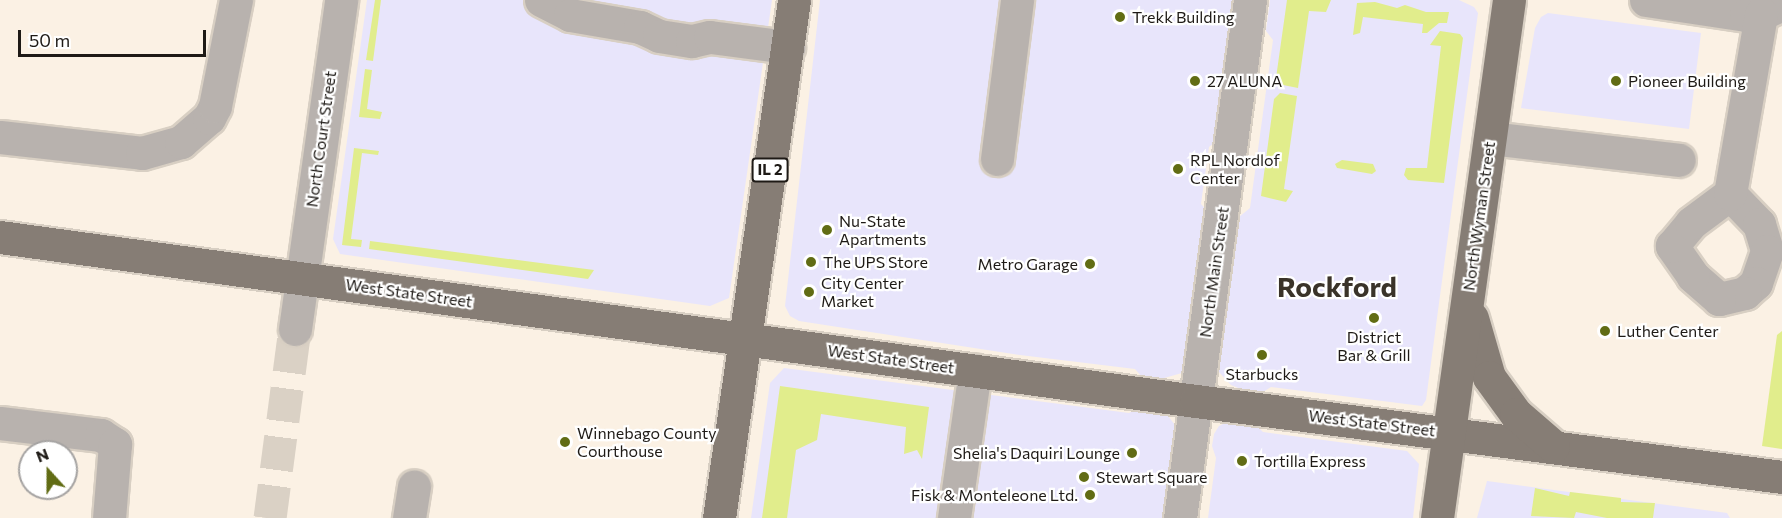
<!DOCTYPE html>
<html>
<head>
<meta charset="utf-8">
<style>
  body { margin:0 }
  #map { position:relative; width:1782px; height:518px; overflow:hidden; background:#fbf1e4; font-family:Commissioner,sans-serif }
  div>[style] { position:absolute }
  .commercial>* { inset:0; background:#e8e5fb }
  .green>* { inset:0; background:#e1ed8c }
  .minor-tunnel>* { height:33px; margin-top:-16.5px; transform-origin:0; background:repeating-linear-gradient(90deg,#dad1c5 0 33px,transparent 0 49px) }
  .roads { filter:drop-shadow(2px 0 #d8cfc3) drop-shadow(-2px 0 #d8cfc3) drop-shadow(0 2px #d8cfc3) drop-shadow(0 -2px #d8cfc3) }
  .minor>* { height:33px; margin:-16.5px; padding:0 16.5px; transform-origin:16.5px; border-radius:16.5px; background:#b8b2ae }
  .major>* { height:33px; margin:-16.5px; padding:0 16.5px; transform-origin:16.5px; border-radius:16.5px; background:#867d75 }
  .dots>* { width:16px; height:16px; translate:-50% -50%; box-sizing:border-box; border:3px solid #fff; border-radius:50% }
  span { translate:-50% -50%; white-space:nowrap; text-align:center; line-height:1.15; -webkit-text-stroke:4.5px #fff; paint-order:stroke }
  .shield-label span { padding:2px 4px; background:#fff; border:2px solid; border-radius:4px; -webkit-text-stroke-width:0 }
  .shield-label { font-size:15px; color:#1e1a16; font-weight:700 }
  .poi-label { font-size:16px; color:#1e1a16 }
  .left { translate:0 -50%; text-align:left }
  .right { translate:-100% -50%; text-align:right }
  .street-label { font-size:16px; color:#1e1a16 }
  .town-label { font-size:28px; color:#3a3329; font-weight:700 }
  .north { position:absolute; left:18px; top:440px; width:60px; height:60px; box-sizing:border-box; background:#fff; border:2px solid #a5a3a2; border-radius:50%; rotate:339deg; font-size:16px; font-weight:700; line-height:24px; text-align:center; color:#1e1a16 }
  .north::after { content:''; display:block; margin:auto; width:21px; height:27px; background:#616c14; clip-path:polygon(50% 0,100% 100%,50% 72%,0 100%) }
  .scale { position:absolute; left:18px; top:30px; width:188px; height:27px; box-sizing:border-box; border:3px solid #1e1a16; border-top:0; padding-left:8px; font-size:18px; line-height:21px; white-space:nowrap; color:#1e1a16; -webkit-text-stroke:4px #fff; paint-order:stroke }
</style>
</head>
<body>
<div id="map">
  <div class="commercial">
    <div style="clip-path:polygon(367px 0,772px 0,729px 298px,710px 306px,340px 254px,333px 239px)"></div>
    <div style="clip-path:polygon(820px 0,1239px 0,1219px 139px,1209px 147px,1201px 204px,1210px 214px,1182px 373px,1157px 380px,1142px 377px,1135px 369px,1020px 355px,799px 321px,790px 316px,785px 306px)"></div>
    <div style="clip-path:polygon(1270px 0,1459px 0,1474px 7px,1478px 13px,1426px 400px,1422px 406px,1271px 387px,1263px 392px,1241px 389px,1231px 385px,1218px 371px,1239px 217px,1250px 208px,1273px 40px,1266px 31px)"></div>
    <div style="clip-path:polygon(1548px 13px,1701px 33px,1689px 129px,1521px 108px,1535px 28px,1541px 17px)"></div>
    <div style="clip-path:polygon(784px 368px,1129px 413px,1140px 407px,1165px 412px,1178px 429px,1164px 518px,751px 518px,770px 383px)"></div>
    <div style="clip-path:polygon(1227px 422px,1256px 425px,1263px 432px,1407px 451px,1419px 464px,1413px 518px,1208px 518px,1216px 458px,1212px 446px,1214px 434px,1219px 426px)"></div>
    <div style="clip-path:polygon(1487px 481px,1727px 513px,1730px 518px,1477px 518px)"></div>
  </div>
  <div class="green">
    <div style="clip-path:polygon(375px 0,381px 0,373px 61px,366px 60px)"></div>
    <div style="clip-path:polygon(1287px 0,1331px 0,1326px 12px,1309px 11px,1298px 88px,1278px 84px,1276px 78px)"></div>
    <div style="clip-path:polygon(1375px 2px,1397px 8px,1405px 5px,1426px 12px,1449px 12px,1447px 23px,1439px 23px,1427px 33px,1422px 33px,1423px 24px,1363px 17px,1360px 33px,1353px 35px,1357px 3px)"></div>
    <div style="clip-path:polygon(1440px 31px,1460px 34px,1463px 38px,1444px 183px,1408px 180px,1404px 175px,1406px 168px,1427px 168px,1441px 46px,1430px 45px)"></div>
    <div style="clip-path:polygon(365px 69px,372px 70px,367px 109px,382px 112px,380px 119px,359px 117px)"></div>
    <div style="clip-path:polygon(1280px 93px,1297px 96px,1284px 189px,1293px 191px,1286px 202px,1261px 196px,1274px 99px)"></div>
    <div style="clip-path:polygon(354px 148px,379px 151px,378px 155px,362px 153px,351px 239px,362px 240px,361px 247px,342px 245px)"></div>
    <div style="clip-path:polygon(1342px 160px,1373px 164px,1376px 171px,1372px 174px,1337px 168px,1335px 164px)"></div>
    <div style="clip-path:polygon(370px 241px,594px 270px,588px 279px,369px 249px)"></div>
    <div style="clip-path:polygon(1782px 331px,1782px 449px,1762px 446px,1777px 335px)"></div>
    <div style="clip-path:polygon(780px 386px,929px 407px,922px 459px,917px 450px,904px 454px,906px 427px,821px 414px,817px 440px,796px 450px,787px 518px,762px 518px)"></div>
    <div style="clip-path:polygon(1535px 488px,1569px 496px,1570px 492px,1621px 498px,1621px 502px,1655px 503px,1653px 518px,1607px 518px,1576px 512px,1574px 518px,1531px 516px)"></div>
  </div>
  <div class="minor-tunnel">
    <div style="left:270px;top:518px;width:191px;rotate:-82.5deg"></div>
  </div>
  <div class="roads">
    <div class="minor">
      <div style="left:541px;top:0;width:33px;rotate:27deg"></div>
      <div style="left:570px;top:15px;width:71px;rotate:9.7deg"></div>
      <div style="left:640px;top:27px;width:21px;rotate:25deg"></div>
      <div style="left:659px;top:36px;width:33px;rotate:9deg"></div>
      <div style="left:692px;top:41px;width:18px;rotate:-13deg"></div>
      <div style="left:710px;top:37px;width:79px;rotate:7.3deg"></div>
      <div style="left:1646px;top:0;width:101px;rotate:8.5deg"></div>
      <div style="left:1746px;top:15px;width:15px;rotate:-4deg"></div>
      <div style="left:1761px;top:14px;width:21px;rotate:-25deg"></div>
      <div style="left:0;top:137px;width:143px;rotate:6.4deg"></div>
      <div style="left:142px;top:153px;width:41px;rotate:-15.8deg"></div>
      <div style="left:181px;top:142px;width:37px;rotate:-41deg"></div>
      <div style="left:209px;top:118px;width:13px;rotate:-63deg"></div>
      <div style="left:215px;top:106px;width:108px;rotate:-78.8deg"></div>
      <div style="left:1490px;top:138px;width:190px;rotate:6.6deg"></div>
      <div style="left:997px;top:159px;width:160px;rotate:-82.8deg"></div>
      <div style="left:1730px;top:194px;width:42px;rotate:46deg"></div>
      <div style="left:1759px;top:224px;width:28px;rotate:73deg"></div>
      <div style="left:1767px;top:251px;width:34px;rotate:109deg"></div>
      <div style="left:1756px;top:283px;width:15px;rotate:138deg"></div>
      <div style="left:1745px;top:293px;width:27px;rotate:167deg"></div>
      <div style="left:1719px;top:299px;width:35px;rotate:-139deg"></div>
      <div style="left:1693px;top:276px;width:37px;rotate:-125deg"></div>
      <div style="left:1672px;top:246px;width:30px;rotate:-50deg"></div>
      <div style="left:1691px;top:223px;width:49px;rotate:-36.6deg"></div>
      <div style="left:1730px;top:194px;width:183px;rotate:-80.2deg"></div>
      <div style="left:295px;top:329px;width:332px;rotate:-82deg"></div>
      <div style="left:0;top:423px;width:102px;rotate:6.8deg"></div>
      <div style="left:101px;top:435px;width:17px;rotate:33deg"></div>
      <div style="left:115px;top:444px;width:74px;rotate:94.6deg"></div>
      <div style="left:409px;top:518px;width:32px;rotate:-81deg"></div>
      <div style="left:954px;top:518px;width:149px;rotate:-81.9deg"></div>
      <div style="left:1180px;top:518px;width:523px;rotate:-82.3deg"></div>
    </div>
    <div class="major">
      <div style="left:0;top:237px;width:1207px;rotate:7.81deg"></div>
      <div style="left:1196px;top:401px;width:591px;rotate:7.39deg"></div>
      <div style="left:1472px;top:318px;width:61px;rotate:73.9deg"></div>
      <div style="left:1489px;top:377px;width:46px;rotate:53.9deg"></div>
      <div style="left:1516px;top:414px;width:49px;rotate:40.9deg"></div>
      <div style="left:719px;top:518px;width:523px;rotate:-81.76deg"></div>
      <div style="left:1437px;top:518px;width:523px;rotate:-82.09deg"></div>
    </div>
  </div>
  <div class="dots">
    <div style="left:1120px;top:17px;background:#616c14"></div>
    <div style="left:1195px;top:81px;background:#616c14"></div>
    <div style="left:1616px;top:81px;background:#616c14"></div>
    <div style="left:1178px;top:169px;background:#616c14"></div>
    <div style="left:827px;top:230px;background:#616c14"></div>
    <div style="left:811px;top:262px;background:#616c14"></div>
    <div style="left:1090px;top:264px;background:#616c14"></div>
    <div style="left:809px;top:292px;background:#616c14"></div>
    <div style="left:1374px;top:318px;background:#616c14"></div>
    <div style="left:1605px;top:331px;background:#616c14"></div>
    <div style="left:1262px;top:355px;background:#616c14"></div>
    <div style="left:565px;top:442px;background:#616c14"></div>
    <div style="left:1132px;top:453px;background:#616c14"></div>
    <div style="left:1242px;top:461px;background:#616c14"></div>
    <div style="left:1084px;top:477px;background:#616c14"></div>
    <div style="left:1090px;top:495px;background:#616c14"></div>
  </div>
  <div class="shield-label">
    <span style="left:770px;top:170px">IL 2</span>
  </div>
  <div class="poi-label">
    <span class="left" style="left:1132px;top:17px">Trekk Building</span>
    <span class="left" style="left:1207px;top:81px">27 ALUNA</span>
    <span class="left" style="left:1628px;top:81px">Pioneer Building</span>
    <span class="left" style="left:1190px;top:169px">RPL Nordlof<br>Center</span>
    <span class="left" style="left:839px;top:230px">Nu-State<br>Apartments</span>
    <span class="left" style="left:823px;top:262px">The UPS Store</span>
    <span class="right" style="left:1078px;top:264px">Metro Garage</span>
    <span class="left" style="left:821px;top:292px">City Center<br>Market</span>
    <span class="left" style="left:1617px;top:331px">Luther Center</span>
    <span style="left:1374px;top:346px">District<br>Bar &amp; Grill</span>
    <span style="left:1262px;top:374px">Starbucks</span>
    <span class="left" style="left:577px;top:442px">Winnebago County<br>Courthouse</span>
    <span class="right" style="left:1120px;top:453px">Shelia's Daquiri Lounge</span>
    <span class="left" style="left:1254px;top:461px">Tortilla Express</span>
    <span class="left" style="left:1096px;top:477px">Stewart Square</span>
    <span class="right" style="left:1078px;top:495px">Fisk &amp; Monteleone Ltd.</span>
  </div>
  <div class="street-label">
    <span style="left:321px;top:139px;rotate:-82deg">North Court Street</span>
    <span style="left:1479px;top:216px;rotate:-82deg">North Wyman Street</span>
    <span style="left:1214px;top:272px;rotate:-82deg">North Main Street</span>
    <span style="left:409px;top:293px;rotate:8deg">West State Street</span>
    <span style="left:891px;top:359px;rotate:8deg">West State Street</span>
    <span style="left:1372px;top:423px;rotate:7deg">West State Street</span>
  </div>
  <div class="town-label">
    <span style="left:1337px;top:286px">Rockford</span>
  </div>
  <div class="north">N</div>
  <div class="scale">50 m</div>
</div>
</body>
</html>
